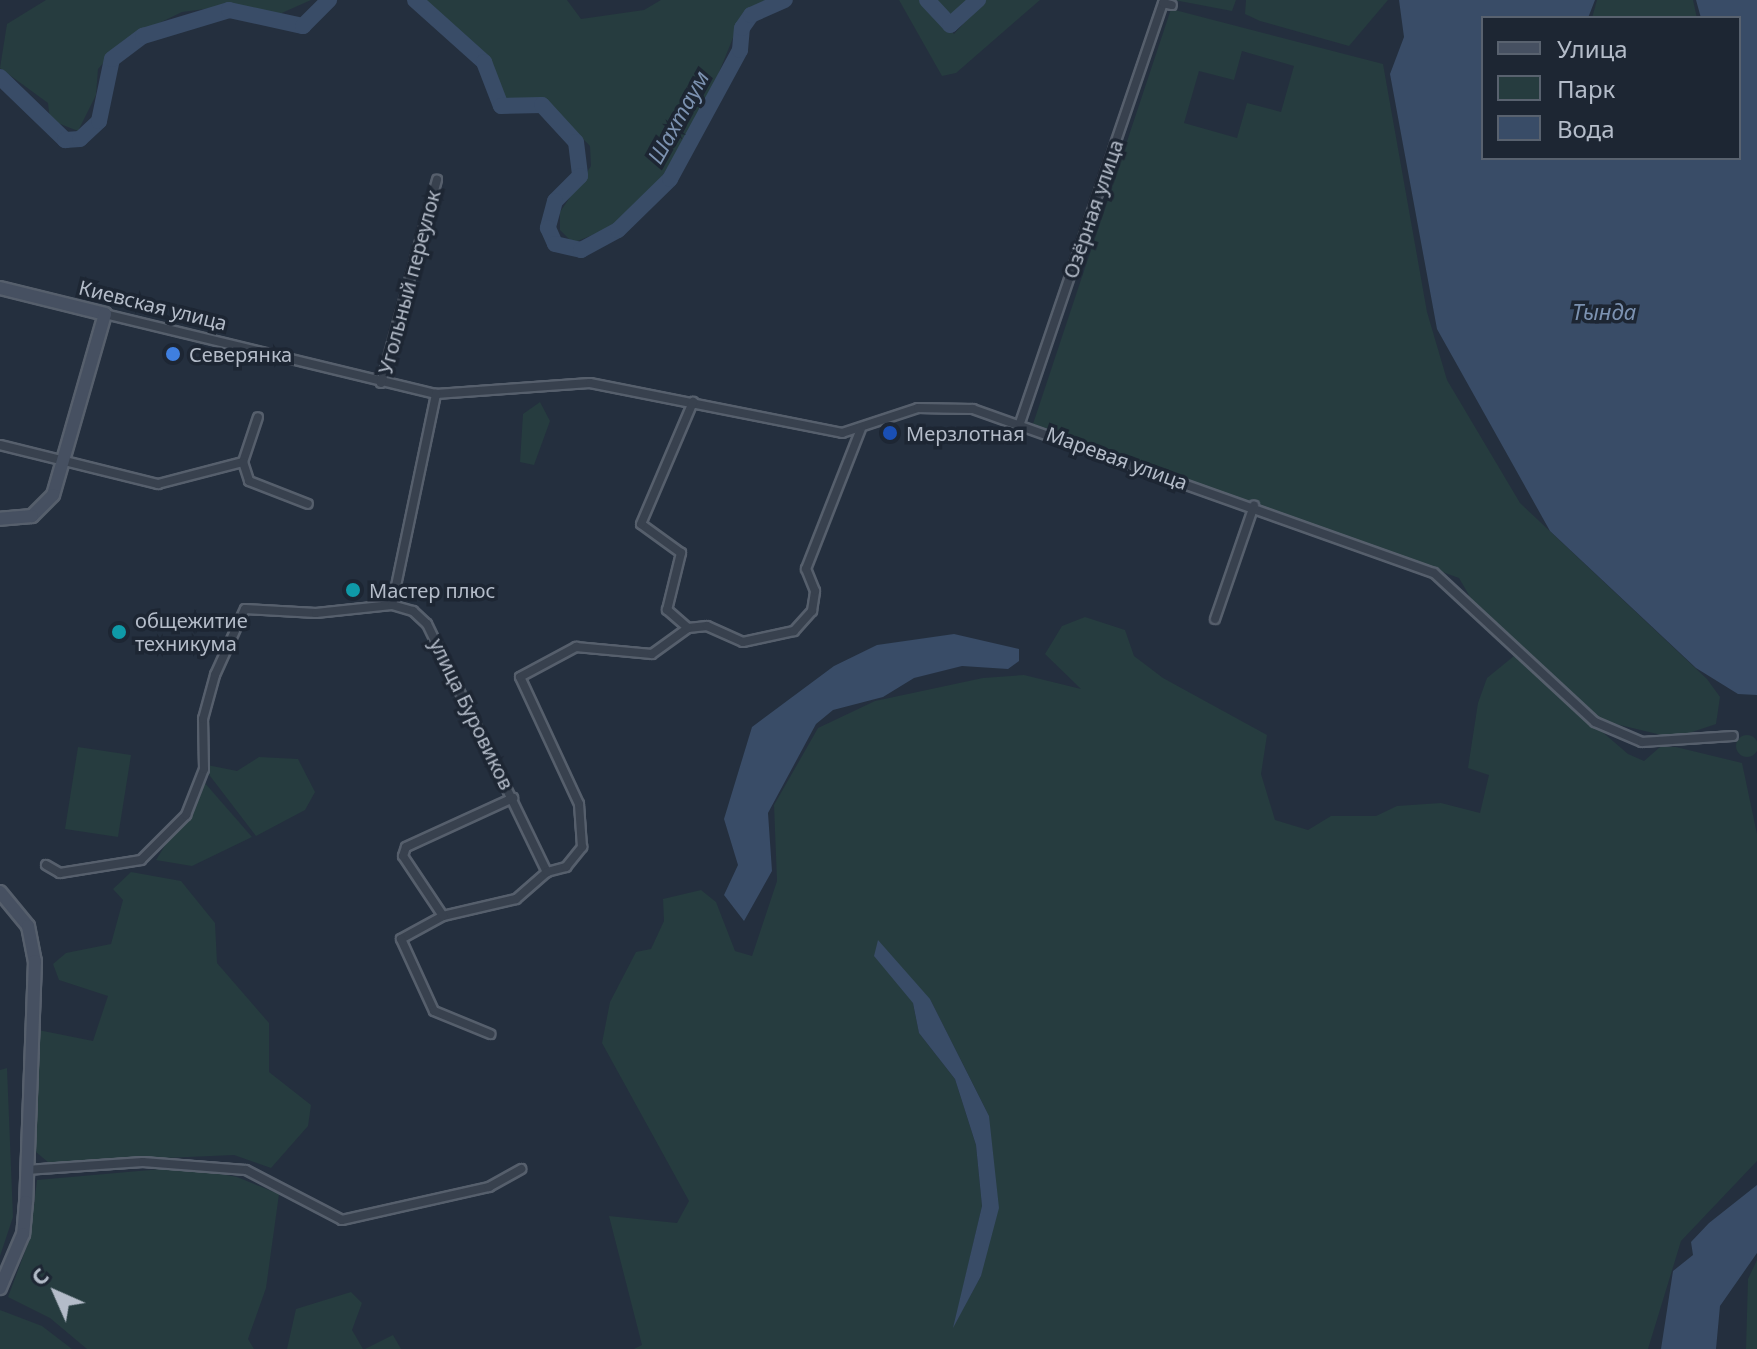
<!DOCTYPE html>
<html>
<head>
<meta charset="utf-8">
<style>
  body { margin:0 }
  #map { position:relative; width:1757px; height:1349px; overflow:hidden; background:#242f3e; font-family:"Noto Sans",sans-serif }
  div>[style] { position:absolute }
  .green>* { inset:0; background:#263c3f }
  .round { border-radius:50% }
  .water>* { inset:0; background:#394c67 }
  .river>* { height:16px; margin:-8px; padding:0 8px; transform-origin:8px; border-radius:8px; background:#394c67 }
  .roads { filter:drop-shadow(2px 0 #565f6c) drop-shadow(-2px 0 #565f6c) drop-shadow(0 2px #565f6c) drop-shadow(0 -2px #565f6c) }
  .street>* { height:8px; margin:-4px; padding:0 4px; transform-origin:4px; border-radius:4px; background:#38414e }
  .secondary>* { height:12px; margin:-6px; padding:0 6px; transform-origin:6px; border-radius:6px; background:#465061 }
  .dots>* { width:22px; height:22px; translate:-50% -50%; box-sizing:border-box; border:4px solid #1d2633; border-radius:50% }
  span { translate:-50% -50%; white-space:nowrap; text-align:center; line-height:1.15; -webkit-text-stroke:7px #1d2633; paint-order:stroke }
  .street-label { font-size:20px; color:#b4bcc9 }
  .poi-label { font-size:20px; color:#b4bcc9 }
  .left { translate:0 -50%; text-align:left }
  .water-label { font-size:22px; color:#7c92b1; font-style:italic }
  .legend { position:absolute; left:1481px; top:16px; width:260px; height:144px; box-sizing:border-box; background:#1d2633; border:2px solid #59626f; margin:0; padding:10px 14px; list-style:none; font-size:24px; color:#b4bcc9 }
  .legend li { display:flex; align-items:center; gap:16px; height:40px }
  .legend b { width:40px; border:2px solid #59626f }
  .north { position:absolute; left:16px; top:1253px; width:80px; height:80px; -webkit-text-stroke:6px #1d2633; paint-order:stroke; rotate:315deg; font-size:22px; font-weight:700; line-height:32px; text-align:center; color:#b4bcc9 }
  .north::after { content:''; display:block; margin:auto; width:28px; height:36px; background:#b4bcc9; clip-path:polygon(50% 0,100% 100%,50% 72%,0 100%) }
</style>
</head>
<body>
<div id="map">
  <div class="green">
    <div style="clip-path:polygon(46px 0,311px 0,275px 16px,235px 5px,182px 12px,124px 40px,98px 69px,96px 95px,78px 131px,50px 120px,48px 103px,0 68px,7px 24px)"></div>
    <div style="clip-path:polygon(422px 0,567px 0,581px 19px,644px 10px,661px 0,770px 0,737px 28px,709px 97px,652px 194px,616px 225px,573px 243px,560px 230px,560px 212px,591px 166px,590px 146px,547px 102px,505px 99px,486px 54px)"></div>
    <div style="clip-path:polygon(899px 0,923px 0,954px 34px,985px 0,1040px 0,956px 73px,942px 76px)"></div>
    <div style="clip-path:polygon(932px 0,969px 0,954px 16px)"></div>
    <div style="clip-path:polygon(1174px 0,1236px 0,1232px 11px)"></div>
    <div style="clip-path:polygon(1246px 0,1388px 0,1349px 46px,1260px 21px,1245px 14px)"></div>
    <div style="clip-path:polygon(1597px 0,1693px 0,1697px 18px,1592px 18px)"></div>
    <div style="clip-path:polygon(evenodd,1171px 9px,1383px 64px,1427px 312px,1447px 380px,1520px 503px,1707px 679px,1720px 697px,1716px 724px,1674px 738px,1599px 720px,1477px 609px,1459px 578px,1033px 424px,1171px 9px,1242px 51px,1294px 66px,1281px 112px,1247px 103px,1237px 138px,1184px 123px,1199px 71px,1234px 80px,1242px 51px)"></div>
    <div style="clip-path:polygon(540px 402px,550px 421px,534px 465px,520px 462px,523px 414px)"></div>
    <div style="clip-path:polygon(evenodd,1085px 617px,1125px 630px,1134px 656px,1163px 678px,1267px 735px,1261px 774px,1275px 820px,1308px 830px,1331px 816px,1376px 816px,1397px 806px,1441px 803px,1480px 813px,1489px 775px,1468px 768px,1478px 703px,1487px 678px,1514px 656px,1628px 754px,1644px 761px,1660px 747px,1676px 747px,1742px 763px,1757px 834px,1757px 1161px,1681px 1241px,1648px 1349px,634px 1349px,642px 1345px,609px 1216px,677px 1223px,689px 1201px,602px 1043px,610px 1002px,636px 952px,651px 949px,664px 921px,663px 899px,701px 890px,716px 902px,735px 951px,752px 956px,777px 881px,774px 805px,818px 728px,875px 701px,983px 678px,1024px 675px,1081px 689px,1045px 654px,1062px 626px,1085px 617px,930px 999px,989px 1116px,981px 1276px,955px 1323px,982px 1206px,976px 1145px,955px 1079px,919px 1033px,913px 1003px,930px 999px)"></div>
    <div class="round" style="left:1736px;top:735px;width:22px;height:22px"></div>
    <div style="clip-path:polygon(78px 747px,131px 755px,118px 837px,65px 829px)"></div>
    <div style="clip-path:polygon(259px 757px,298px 759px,315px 792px,305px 810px,256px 836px,207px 772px,207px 765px,237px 771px)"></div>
    <div style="clip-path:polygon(204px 782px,252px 837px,192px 866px,156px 860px)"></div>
    <div style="clip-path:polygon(131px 872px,181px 881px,215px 923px,217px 963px,269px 1023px,269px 1072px,311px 1105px,308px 1126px,271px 1168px,234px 1155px,49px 1163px,36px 1152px,38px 1030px,93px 1041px,108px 996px,59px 980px,53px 964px,66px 953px,111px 944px,123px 900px,113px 889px)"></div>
    <div style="clip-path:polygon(7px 1068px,13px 1217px,0 1256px,0 1070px)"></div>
    <div style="clip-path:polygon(184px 1167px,237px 1177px,279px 1194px,266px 1288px,248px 1339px,254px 1349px,87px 1349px,50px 1318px,8px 1297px,30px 1238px,37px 1180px)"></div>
    <div style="clip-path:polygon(1757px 1260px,1757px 1349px,1746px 1349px,1748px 1279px)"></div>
    <div style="clip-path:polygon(351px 1292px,362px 1303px,352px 1330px,363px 1349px,287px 1349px,296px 1309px)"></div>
    <div style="clip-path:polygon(0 1310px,42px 1326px,72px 1349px,0 1349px)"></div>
    <div style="clip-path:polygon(393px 1335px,401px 1349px,365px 1349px)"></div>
  </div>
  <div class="water">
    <div style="clip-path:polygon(1399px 0,1595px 0,1588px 18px,1483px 18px,1483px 158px,1739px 158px,1739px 18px,1701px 18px,1696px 0,1757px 0,1757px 695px,1738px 694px,1696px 668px,1550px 531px,1437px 329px,1390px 74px,1404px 37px)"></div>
    <div style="clip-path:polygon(954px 634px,1019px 649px,1019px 661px,1008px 669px,962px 666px,914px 678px,883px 697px,833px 710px,816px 724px,768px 813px,772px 871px,744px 921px,724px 895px,738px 865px,724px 819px,752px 727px,834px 666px,877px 645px)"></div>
    <div style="clip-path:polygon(878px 940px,930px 999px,989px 1116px,999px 1208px,981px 1276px,953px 1328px,982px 1206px,976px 1145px,955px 1079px,919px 1033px,913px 1003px,874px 956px)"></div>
    <div style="clip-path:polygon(1757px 1185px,1757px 1253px,1720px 1306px,1716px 1349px,1661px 1349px,1673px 1271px,1693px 1255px,1691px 1242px,1709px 1223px)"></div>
  </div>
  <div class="river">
    <div style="left:415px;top:0;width:93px;rotate:41.9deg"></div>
    <div style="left:484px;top:62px;width:47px;rotate:68.9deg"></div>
    <div style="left:501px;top:106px;width:41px;rotate:-1.4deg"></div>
    <div style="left:542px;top:105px;width:50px;rotate:47.4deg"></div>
    <div style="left:576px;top:142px;width:34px;rotate:83deg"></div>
    <div style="left:580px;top:176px;width:35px;rotate:135deg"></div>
    <div style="left:555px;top:201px;width:28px;rotate:105deg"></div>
    <div style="left:548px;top:228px;width:17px;rotate:66deg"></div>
    <div style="left:555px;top:244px;width:27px;rotate:13deg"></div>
    <div style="left:581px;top:250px;width:42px;rotate:-28.4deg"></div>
    <div style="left:618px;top:230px;width:73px;rotate:-44.4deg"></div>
    <div style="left:670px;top:179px;width:147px;rotate:-61.5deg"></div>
    <div style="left:740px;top:50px;width:22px;rotate:-85deg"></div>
    <div style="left:742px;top:28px;width:16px;rotate:-55deg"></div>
    <div style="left:751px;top:15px;width:37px;rotate:-24deg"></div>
    <div style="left:927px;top:0;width:34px;rotate:47deg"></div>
    <div style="left:950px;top:25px;width:38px;rotate:-42deg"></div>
    <div style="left:0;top:77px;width:91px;rotate:44.1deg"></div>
    <div style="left:65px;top:140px;width:15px;rotate:-4deg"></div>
    <div style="left:80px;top:139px;width:26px;rotate:-43deg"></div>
    <div style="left:99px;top:121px;width:63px;rotate:-78.2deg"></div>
    <div style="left:112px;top:59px;width:39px;rotate:-37deg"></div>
    <div style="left:143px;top:36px;width:90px;rotate:-16.8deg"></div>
    <div style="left:229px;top:10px;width:76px;rotate:12.2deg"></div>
    <div style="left:303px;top:26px;width:37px;rotate:-45deg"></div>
  </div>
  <div class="roads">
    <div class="street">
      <div style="left:105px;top:314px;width:341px;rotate:13.6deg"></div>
      <div style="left:436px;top:394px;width:154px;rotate:-4.1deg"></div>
      <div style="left:590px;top:383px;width:257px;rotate:11.2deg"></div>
      <div style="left:842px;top:433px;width:80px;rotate:-18.2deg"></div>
      <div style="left:918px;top:408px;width:55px;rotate:1deg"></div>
      <div style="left:973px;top:409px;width:489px;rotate:19.6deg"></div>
      <div style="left:1434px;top:573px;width:219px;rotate:42.8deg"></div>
      <div style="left:1595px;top:722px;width:51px;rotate:23.1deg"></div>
      <div style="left:1642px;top:742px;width:91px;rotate:-3.8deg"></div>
      <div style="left:381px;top:383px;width:211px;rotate:-74.6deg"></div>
      <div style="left:1020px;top:423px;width:444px;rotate:-71.2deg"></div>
      <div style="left:1163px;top:3px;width:9px;rotate:13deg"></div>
      <div style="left:0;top:445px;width:163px;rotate:13.9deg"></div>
      <div style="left:158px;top:484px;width:88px;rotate:-14.5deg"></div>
      <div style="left:243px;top:462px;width:47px;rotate:-71.6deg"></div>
      <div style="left:243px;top:462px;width:20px;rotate:72deg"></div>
      <div style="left:249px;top:481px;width:63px;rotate:21.3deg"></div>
      <div style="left:392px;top:605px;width:216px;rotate:-78.2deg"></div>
      <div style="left:1215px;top:619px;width:120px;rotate:-71deg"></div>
      <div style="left:688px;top:628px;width:19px;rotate:-6deg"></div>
      <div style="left:707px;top:626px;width:39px;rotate:24deg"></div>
      <div style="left:743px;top:642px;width:52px;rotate:-12.2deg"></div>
      <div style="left:794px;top:631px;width:27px;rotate:-48deg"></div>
      <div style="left:812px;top:611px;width:20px;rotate:-81deg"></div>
      <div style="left:815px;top:591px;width:24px;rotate:-112deg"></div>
      <div style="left:806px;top:569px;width:150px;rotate:-68.6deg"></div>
      <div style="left:46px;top:865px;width:16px;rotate:30deg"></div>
      <div style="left:60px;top:873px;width:82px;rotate:-9.1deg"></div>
      <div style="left:141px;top:860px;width:64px;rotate:-45deg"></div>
      <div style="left:186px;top:815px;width:49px;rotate:-68.6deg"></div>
      <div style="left:204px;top:769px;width:50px;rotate:-91.1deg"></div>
      <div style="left:203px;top:719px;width:46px;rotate:-74.7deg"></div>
      <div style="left:215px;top:675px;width:72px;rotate:-65.6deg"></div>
      <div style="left:245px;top:609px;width:71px;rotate:3.2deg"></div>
      <div style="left:316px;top:613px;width:76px;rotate:-6deg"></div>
      <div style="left:392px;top:605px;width:22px;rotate:16deg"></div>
      <div style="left:413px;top:611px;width:19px;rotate:43deg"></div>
      <div style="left:427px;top:624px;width:276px;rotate:64.2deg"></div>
      <div style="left:547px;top:872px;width:41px;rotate:138.9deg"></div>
      <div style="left:516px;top:899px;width:75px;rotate:166.9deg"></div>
      <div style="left:443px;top:916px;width:48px;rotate:151.3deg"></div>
      <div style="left:401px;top:939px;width:79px;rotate:65.4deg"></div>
      <div style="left:434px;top:1011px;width:61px;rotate:22.3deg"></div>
      <div style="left:547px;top:872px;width:20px;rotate:-15deg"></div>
      <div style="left:566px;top:867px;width:26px;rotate:-51deg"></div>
      <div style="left:582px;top:847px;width:43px;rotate:-94deg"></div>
      <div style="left:579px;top:804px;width:140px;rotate:-114.9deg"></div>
      <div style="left:520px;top:677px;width:64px;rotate:-28.2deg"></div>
      <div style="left:576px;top:647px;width:76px;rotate:5.3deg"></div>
      <div style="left:652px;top:654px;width:44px;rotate:-35.8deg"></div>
      <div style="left:688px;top:628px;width:28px;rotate:-139deg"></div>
      <div style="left:667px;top:610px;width:59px;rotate:-76.2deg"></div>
      <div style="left:681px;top:553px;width:49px;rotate:-144.1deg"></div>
      <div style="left:641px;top:524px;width:133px;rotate:-66.9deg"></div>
      <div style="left:443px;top:916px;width:72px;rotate:-123.7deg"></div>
      <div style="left:403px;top:856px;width:9px;rotate:-72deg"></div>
      <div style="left:406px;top:847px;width:118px;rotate:-24.6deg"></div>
      <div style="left:26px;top:1170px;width:117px;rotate:-3.9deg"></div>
      <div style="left:143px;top:1162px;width:103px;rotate:4.4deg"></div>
      <div style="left:246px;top:1170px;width:108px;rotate:27.5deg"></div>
      <div style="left:342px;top:1220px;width:151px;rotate:-12.7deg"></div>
      <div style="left:489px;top:1187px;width:37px;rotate:-29deg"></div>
    </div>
    <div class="secondary">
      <div style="left:0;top:288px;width:108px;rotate:13.9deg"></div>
      <div style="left:105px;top:314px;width:188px;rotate:106deg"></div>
      <div style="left:53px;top:495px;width:30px;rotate:135deg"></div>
      <div style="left:32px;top:516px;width:32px;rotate:175deg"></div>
      <div style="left:0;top:892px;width:44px;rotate:50.5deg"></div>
      <div style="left:28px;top:926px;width:36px;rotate:79deg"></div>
      <div style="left:35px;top:961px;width:241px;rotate:92.1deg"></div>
      <div style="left:26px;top:1202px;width:32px;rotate:95deg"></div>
      <div style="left:23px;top:1234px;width:59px;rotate:113.1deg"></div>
    </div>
  </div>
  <div class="dots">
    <div style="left:173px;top:354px;background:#3f7fe0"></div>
    <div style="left:890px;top:433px;background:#1a4fb4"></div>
    <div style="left:353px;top:590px;background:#0f9aa8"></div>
    <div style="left:119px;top:632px;background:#0f9aa8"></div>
  </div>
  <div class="street-label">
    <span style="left:1093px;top:209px;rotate:-71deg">Озёрная улица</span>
    <span style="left:409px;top:282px;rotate:-75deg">Угольный переулок</span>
    <span style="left:153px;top:305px;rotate:14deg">Киевская улица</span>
    <span style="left:1117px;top:458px;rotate:20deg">Маревая улица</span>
    <span style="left:472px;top:714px;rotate:64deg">улица Буровиков</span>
  </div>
  <div class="poi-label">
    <span class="left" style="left:189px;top:354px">Северянка</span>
    <span class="left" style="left:906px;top:433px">Мерзлотная</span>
    <span class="left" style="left:369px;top:590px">Мастер плюс</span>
    <span class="left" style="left:135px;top:632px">общежитие<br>техникума</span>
  </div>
  <div class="water-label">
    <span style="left:678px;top:117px;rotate:-61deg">Шахтаум</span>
    <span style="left:1604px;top:312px">Тында</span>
  </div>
  <ul class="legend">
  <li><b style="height:10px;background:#465061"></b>Улица</li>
  <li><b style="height:22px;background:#263c3f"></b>Парк</li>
  <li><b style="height:22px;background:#394c67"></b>Вода</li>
  </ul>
  <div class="north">С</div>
</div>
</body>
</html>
